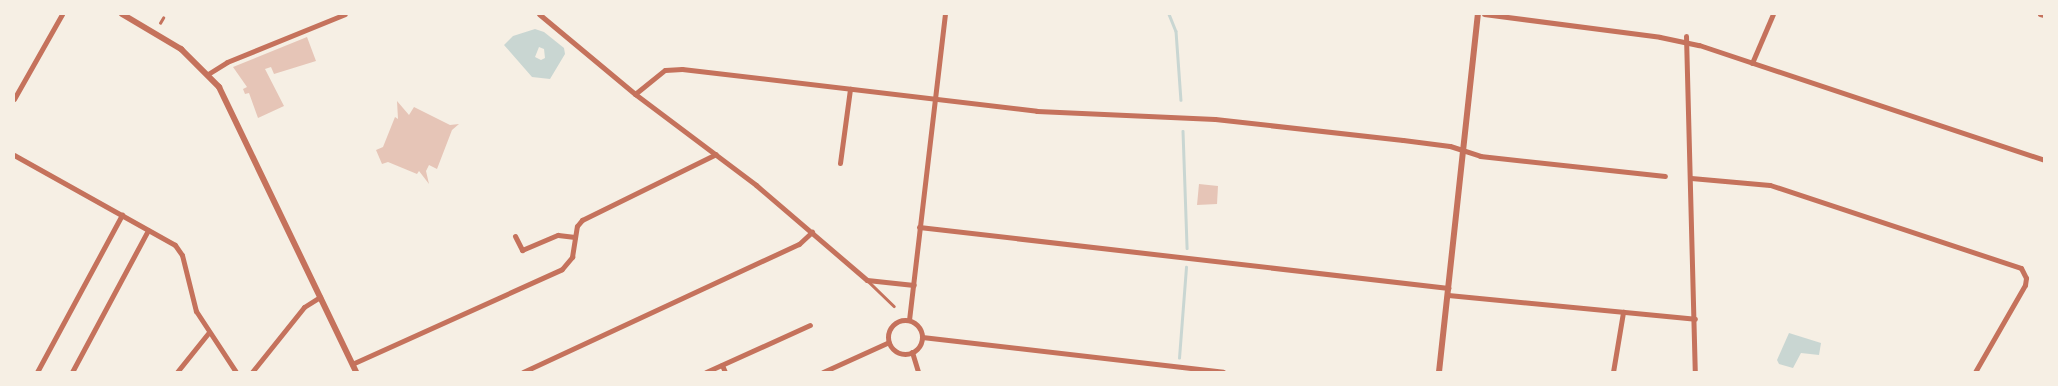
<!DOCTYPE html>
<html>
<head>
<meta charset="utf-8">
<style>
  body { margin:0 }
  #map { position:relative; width:2058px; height:386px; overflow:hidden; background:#f6efe4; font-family:Lato,sans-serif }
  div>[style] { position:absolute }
  .water>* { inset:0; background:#c9d6d2 }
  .stream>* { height:2.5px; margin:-1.25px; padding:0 1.25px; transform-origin:1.25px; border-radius:1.25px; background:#c9d6d2 }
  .building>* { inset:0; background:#e6c5b7 }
  .service>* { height:2.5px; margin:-1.25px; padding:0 1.25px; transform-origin:1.25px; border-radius:1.25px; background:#c5725c }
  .minor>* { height:5px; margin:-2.5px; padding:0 2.5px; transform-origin:2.5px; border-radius:2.5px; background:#c5725c }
  .minor>.ring { margin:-2.5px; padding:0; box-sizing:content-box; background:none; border:5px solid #c5725c; border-radius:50% }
  .tertiary>* { height:6px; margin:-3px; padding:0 3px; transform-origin:3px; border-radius:3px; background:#c5725c }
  span { translate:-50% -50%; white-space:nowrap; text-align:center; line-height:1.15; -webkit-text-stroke:4px #f6efe4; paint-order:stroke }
  .frame { position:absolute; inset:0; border:15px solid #f6efe4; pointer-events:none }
</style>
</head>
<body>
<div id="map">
  <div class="water">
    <div style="clip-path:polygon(evenodd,535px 29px,544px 32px,564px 48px,565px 54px,550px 79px,532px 77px,504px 45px,513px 36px,535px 29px,539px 47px,544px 49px,545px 58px,541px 60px,535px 57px,539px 47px)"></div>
    <div style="clip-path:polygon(1789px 333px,1821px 343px,1819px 355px,1801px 353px,1793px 368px,1779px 364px,1777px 360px)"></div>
  </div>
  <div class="stream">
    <div style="left:1169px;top:14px;width:18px;rotate:68deg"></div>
    <div style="left:1176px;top:31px;width:69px;rotate:85.9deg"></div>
    <div style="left:1183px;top:131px;width:117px;rotate:88deg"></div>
    <div style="left:1179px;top:358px;width:91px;rotate:-85.6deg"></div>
  </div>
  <div class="building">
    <div style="clip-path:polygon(307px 37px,316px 61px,274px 74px,271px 67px,265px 69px,284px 106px,258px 118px,249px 93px,245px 94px,243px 89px,247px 87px,233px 67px)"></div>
    <div style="clip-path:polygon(397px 101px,409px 115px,414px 107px,450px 125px,459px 124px,452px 130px,437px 169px,429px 165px,426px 171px,429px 184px,419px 171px,417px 174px,388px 162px,382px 164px,376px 150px,383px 147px,395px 117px,398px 119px)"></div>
    <div style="clip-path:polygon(1199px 184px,1218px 186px,1217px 204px,1197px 205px)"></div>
  </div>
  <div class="service">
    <div style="left:160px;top:23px;width:6px;rotate:-59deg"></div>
    <div style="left:868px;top:281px;width:36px;rotate:44deg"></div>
  </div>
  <div class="minor">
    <div style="left:539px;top:14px;width:125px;rotate:39.8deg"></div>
    <div style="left:635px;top:94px;width:151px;rotate:36.9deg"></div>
    <div style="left:756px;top:185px;width:146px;rotate:40.6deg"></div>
    <div style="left:867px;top:280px;width:47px;rotate:6.1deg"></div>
    <div style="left:1484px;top:14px;width:177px;rotate:7.4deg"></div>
    <div style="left:1660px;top:37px;width:40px;rotate:12deg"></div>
    <div style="left:1699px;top:45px;width:364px;rotate:18.4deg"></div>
    <div style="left:2040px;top:14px;width:4px;rotate:14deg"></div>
    <div style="left:1686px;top:36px;width:336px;rotate:88.5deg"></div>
    <div style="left:1752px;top:63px;width:53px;rotate:-66.8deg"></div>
    <div style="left:208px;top:74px;width:22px;rotate:-32deg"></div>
    <div style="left:227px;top:62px;width:127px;rotate:-22.1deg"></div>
    <div style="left:635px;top:94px;width:38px;rotate:-39deg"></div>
    <div style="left:665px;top:70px;width:17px;rotate:-3deg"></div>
    <div style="left:682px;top:69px;width:357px;rotate:6.7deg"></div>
    <div style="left:1037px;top:111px;width:178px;rotate:2.6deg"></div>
    <div style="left:1215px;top:119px;width:189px;rotate:6.4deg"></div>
    <div style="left:1403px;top:140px;width:47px;rotate:7.3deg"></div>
    <div style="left:1450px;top:146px;width:32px;rotate:18deg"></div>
    <div style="left:1480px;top:156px;width:186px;rotate:6.2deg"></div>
    <div style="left:14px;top:99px;width:98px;rotate:-60.5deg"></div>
    <div style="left:14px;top:155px;width:184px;rotate:29.2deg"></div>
    <div style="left:175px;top:245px;width:12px;rotate:55deg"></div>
    <div style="left:182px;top:255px;width:58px;rotate:76deg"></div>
    <div style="left:196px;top:311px;width:73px;rotate:56.7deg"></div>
    <div style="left:840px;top:163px;width:75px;rotate:-82.3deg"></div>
    <div style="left:1691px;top:178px;width:79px;rotate:5.1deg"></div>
    <div style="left:1770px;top:185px;width:264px;rotate:18.3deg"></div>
    <div style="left:2021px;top:268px;width:11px;rotate:63deg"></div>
    <div style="left:2026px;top:278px;width:7px;rotate:98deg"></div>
    <div style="left:2025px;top:285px;width:100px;rotate:119.9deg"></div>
    <div style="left:919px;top:227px;width:533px;rotate:6.57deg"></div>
    <div style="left:515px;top:236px;width:16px;rotate:63deg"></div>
    <div style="left:522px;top:250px;width:39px;rotate:-23deg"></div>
    <div style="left:558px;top:235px;width:17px;rotate:7deg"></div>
    <div style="left:1448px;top:295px;width:248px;rotate:5.5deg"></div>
    <div style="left:909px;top:320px;width:308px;rotate:-83.3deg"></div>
    <div class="ring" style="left:888px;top:320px;width:29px;height:29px"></div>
    <div style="left:922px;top:337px;width:303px;rotate:6.6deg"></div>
    <div style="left:912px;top:352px;width:21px;rotate:73deg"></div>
    <div style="left:352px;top:364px;width:230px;rotate:-24.3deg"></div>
    <div style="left:562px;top:269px;width:16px;rotate:-50deg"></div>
    <div style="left:572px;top:257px;width:31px;rotate:-81deg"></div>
    <div style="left:577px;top:226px;width:8px;rotate:-50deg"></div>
    <div style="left:582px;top:220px;width:149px;rotate:-26.2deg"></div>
    <div style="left:722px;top:365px;width:8px;rotate:67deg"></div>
    <div style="left:37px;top:372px;width:179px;rotate:-61.6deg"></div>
    <div style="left:72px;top:372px;width:161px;rotate:-61.8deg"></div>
    <div style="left:177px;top:372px;width:51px;rotate:-51.3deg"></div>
    <div style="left:252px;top:372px;width:83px;rotate:-51.3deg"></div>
    <div style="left:304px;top:307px;width:19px;rotate:-32deg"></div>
    <div style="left:523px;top:372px;width:304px;rotate:-24.9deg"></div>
    <div style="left:799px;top:244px;width:18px;rotate:-43deg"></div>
    <div style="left:706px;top:372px;width:114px;rotate:-24.3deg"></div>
    <div style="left:823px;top:372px;width:72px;rotate:-24.4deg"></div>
    <div style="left:1613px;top:372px;width:61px;rotate:-80.5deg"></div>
  </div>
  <div class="tertiary">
    <div style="left:122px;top:14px;width:69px;rotate:30.7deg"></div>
    <div style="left:181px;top:49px;width:54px;rotate:45deg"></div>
    <div style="left:219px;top:87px;width:316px;rotate:64.3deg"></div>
    <div style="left:1439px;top:372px;width:360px;rotate:-83.8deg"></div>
  </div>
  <div class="frame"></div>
</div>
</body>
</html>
